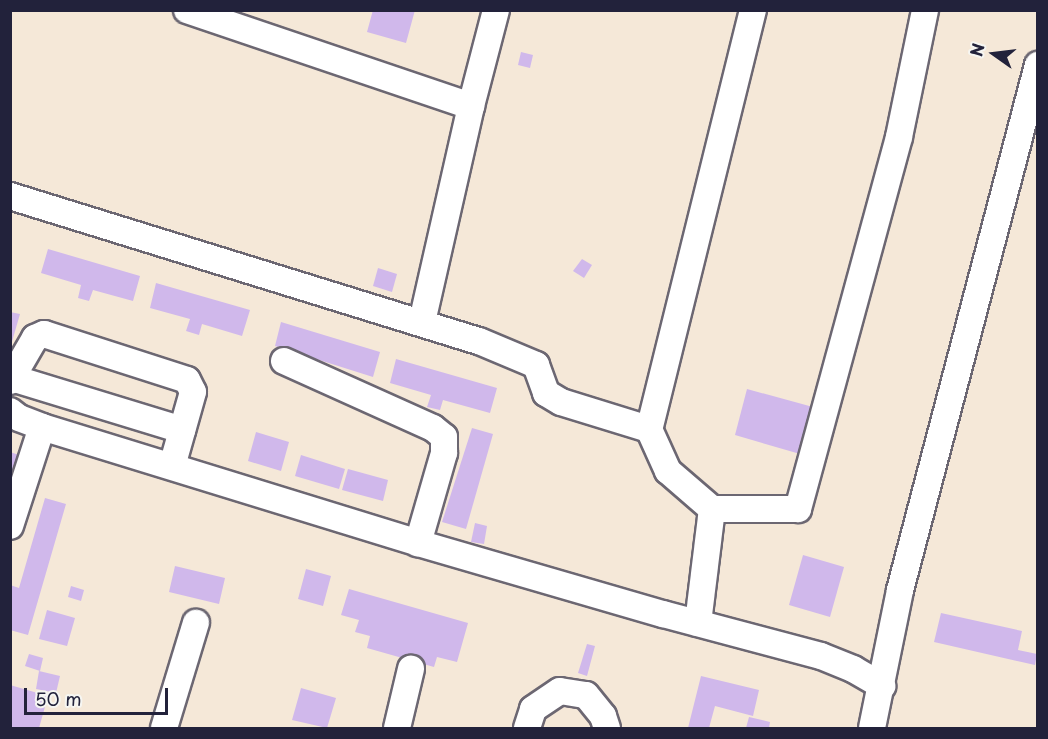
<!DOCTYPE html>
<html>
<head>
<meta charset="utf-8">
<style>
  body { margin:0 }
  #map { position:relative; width:1048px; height:739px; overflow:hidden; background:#f5e8d8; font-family:"Playpen Sans",sans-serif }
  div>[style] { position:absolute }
  .building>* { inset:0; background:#d0b8eb }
  .roads { filter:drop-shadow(2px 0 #6c6772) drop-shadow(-2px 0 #6c6772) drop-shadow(0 2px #6c6772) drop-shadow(0 -2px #6c6772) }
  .minor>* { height:26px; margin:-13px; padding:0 13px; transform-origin:13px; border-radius:13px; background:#fff }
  span { translate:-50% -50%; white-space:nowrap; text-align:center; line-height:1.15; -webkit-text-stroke:4.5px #f6f6f2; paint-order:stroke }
  .frame { position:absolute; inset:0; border:12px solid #22223b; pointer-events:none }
  .north { position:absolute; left:964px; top:24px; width:60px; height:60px; -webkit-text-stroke:4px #f6f6f2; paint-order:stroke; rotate:284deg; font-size:16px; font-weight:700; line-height:24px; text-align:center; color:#22223b }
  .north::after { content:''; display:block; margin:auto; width:21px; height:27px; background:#22223b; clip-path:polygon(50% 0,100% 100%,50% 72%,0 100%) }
  .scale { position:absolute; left:24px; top:688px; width:144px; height:27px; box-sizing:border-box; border:3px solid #22223b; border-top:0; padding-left:8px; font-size:18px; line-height:21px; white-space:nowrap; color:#22223b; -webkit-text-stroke:4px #f6f6f2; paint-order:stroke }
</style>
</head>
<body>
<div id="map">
  <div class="building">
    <div style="clip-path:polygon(373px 10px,415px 10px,406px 43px,367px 32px)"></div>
    <div style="clip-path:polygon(521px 52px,533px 55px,530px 68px,518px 65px)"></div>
    <div style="clip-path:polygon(48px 249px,140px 276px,133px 301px,93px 290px,89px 301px,78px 298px,81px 285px,41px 273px)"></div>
    <div style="clip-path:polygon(582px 259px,592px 265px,584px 278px,573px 271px)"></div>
    <div style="clip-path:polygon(378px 268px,397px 274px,392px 292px,373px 286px)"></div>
    <div style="clip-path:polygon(156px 283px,250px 310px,242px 336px,202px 324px,199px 335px,186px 331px,190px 319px,150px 308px)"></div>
    <div style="clip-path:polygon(10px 312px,20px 314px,11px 345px,10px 345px)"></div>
    <div style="clip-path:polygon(281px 322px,380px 352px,373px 377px,275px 346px)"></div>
    <div style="clip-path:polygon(396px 359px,497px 388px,490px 413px,443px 400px,440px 410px,427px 407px,431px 395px,390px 383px)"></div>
    <div style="clip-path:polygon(747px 389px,813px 407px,800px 454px,735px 435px)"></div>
    <div style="clip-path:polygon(472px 428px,493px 434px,466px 529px,442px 522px)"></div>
    <div style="clip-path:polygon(256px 432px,289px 442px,281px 471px,248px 461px)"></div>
    <div style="clip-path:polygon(10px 452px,19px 455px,14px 471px,10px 470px)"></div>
    <div style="clip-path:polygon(301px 455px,345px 469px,339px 489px,295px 476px)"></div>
    <div style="clip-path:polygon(348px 469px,388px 480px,383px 501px,342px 490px)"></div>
    <div style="clip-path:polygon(45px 498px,66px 504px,28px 635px,10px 630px,10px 585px,19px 588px)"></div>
    <div style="clip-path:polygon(475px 523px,487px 526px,484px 544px,471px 542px)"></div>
    <div style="clip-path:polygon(803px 555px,844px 567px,830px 617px,789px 605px)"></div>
    <div style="clip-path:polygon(175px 566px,225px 578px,219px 604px,169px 592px)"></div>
    <div style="clip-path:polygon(306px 569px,331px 576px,323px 606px,298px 599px)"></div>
    <div style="clip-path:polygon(71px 586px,84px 590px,81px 601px,68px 597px)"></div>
    <div style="clip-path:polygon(349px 589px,468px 623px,457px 662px,437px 657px,434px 667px,367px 648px,370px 636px,355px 632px,359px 620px,341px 615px)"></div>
    <div style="clip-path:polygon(47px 610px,75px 618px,67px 646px,39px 639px)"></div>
    <div style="clip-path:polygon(941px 613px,1022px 631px,1018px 650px,1037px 654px,1035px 665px,934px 642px)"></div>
    <div style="clip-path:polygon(587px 644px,595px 646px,587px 676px,578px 673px)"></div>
    <div style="clip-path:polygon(29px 654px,43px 658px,40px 671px,25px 666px)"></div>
    <div style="clip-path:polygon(39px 671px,60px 676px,56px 693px,36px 689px)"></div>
    <div style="clip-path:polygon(701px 676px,759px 690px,753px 716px,715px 706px,709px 728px,688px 728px)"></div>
    <div style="clip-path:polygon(10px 685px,48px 696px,39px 728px,10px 728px)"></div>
    <div style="clip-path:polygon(301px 688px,336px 698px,327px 728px,292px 720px)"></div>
    <div style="clip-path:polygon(749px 717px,770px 722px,769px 728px,746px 728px)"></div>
  </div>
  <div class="roads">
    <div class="minor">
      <div style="left:187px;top:10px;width:300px;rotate:18.7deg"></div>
      <div style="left:753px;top:10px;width:432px;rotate:103.9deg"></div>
      <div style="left:649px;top:429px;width:46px;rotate:65.7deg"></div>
      <div style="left:668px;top:471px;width:58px;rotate:40.8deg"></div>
      <div style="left:712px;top:509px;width:86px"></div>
      <div style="left:798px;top:509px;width:385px;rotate:-74.8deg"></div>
      <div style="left:899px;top:137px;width:130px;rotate:-78.4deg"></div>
      <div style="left:10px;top:196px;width:491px;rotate:17.2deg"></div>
      <div style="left:479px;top:341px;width:62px;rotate:22.8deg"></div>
      <div style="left:536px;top:365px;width:30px;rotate:70deg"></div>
      <div style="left:546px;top:393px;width:17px;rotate:31deg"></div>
      <div style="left:561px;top:402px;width:92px;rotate:17.1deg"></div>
      <div style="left:422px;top:322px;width:221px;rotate:-77.2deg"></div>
      <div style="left:471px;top:106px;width:99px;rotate:-75.4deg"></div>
      <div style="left:284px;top:361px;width:163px;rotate:24.2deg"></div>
      <div style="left:433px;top:428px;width:14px;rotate:39deg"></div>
      <div style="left:444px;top:437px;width:16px;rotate:90deg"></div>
      <div style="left:444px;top:453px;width:94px;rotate:106.1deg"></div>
      <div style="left:12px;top:378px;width:178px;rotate:17deg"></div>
      <div style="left:10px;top:381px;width:50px;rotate:-59.8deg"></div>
      <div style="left:35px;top:338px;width:10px;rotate:-24deg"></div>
      <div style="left:44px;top:334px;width:150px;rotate:17.8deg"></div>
      <div style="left:187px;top:380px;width:13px;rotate:63deg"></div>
      <div style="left:193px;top:392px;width:77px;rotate:105.8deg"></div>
      <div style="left:10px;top:411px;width:11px;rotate:38deg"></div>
      <div style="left:19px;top:418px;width:25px;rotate:21deg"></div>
      <div style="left:42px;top:427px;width:393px;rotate:17.1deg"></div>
      <div style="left:418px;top:543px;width:255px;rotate:16.2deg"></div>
      <div style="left:663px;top:614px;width:163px;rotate:14.9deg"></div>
      <div style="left:821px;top:656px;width:35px;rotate:22deg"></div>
      <div style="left:853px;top:669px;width:34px;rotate:30deg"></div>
      <div style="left:10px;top:526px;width:104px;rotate:-72.1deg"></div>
      <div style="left:698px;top:623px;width:115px;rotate:-83deg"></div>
      <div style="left:164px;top:728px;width:110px;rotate:-73.1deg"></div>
      <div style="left:397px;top:728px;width:61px;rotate:-76.7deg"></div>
      <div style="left:527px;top:728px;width:20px;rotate:-72deg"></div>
      <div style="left:533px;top:709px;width:32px;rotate:-34deg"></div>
      <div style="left:560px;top:691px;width:26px;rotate:9deg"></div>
      <div style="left:586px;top:695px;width:27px;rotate:51deg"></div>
      <div style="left:603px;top:716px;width:13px;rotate:72deg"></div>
      <div style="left:872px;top:728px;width:141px;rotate:-78.5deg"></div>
      <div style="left:900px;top:590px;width:543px;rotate:-75.27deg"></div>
    </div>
  </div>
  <div class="frame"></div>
  <div class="north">N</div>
  <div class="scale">50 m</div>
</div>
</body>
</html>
